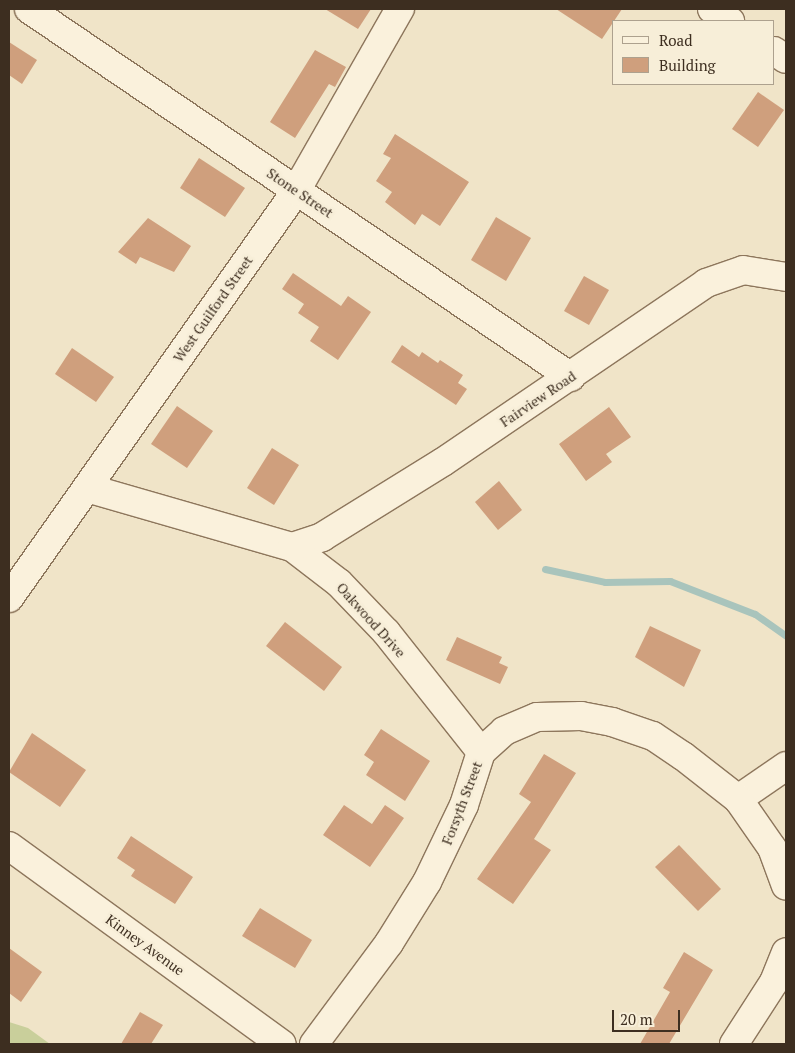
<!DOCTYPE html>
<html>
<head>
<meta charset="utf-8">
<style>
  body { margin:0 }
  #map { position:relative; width:795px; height:1053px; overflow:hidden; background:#f0e4c8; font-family:"PT Serif",serif }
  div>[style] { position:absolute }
  .green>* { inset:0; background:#c9cf9b }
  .stream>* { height:7px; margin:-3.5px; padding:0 3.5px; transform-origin:3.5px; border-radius:3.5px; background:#a9c4bc }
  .building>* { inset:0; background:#cf9f7d }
  .roads { filter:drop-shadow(1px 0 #8d765c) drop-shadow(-1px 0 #8d765c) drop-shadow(0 1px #8d765c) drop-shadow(0 -1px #8d765c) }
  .minor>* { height:28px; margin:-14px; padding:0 14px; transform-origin:14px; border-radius:14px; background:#faf1dc }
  span { translate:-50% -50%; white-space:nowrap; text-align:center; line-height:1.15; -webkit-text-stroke:5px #f7eed8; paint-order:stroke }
  .street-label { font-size:14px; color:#3d2e20 }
  .frame { position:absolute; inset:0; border:10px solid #3d2e20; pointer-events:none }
  .legend { position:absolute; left:612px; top:20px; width:162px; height:65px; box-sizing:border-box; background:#f7eed8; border:1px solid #ada18e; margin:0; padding:6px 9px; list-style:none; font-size:15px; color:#3d2e20 }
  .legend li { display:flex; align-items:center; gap:10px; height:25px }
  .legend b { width:25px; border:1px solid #ada18e }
  .scale { position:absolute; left:612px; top:1010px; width:68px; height:22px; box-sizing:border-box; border:2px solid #3d2e20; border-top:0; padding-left:6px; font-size:15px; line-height:18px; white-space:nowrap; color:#3d2e20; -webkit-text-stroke:4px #f7eed8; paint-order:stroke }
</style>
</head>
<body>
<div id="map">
  <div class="green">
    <div style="clip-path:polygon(9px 1022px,28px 1028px,50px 1044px,9px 1044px)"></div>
  </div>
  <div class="stream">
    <div style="left:545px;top:569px;width:61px;rotate:12.2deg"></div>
    <div style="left:605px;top:582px;width:65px;rotate:-0.9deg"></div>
    <div style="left:670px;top:581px;width:91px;rotate:21.2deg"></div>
    <div style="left:755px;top:614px;width:38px;rotate:35deg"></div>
  </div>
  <div class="building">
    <div style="clip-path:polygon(325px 9px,371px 9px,358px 29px)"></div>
    <div style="clip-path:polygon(556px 9px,622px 9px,602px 39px)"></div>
    <div style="clip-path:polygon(9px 42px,37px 60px,22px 84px,9px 75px)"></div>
    <div style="clip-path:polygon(315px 50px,346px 67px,335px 87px,329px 84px,295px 138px,270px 122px)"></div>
    <div style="clip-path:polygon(758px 92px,784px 110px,758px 147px,732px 129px)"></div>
    <div style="clip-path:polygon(395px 134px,469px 182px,440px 226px,422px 214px,415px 225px,385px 202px,392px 192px,376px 181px,391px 158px,383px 154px)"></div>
    <div style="clip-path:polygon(199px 158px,245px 188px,225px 217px,180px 188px)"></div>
    <div style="clip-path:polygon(496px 217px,531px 238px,506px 281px,471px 260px)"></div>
    <div style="clip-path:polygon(148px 218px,191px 246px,174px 272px,140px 257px,136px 264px,118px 252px)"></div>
    <div style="clip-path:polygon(293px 273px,341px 306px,348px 296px,371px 312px,338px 360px,310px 341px,319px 327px,298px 313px,304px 304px,282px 289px)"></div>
    <div style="clip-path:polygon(584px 276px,609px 290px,589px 325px,564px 311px)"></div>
    <div style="clip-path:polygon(402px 345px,419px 357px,422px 352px,438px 363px,440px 360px,463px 375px,458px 383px,467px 389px,456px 405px,391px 362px)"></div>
    <div style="clip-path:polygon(72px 348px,114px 377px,96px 402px,55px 374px)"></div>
    <div style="clip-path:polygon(177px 406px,213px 431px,187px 468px,151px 444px)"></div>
    <div style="clip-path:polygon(609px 407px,631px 437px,606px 454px,612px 462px,586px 481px,559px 444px)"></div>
    <div style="clip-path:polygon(272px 448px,299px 465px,274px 505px,247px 488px)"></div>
    <div style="clip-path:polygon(499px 481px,522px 510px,498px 530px,475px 502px)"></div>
    <div style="clip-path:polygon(285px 622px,342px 667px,324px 691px,266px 646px)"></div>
    <div style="clip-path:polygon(650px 626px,701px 650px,684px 687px,635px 657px)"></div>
    <div style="clip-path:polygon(457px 637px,502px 657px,499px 663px,508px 667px,500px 684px,446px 660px)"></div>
    <div style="clip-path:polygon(381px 729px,430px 761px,405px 801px,366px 775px,374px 762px,364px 755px)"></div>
    <div style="clip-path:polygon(32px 733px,86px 770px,60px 807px,9px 772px)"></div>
    <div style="clip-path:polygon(544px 754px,576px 773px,534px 839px,551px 850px,513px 904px,477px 879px,531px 802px,519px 794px)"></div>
    <div style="clip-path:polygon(344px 805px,372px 824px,385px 805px,404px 818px,370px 867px,323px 835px)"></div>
    <div style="clip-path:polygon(131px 836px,193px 877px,175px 904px,131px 876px,135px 870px,117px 858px)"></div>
    <div style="clip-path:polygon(679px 845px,721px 889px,698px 911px,655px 867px)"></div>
    <div style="clip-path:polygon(260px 908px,312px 940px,295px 968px,242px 936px)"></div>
    <div style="clip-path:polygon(9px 948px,42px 972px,21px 1002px,9px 993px)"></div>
    <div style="clip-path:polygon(684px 952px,713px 970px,669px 1044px,640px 1044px,670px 992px,663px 988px)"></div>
    <div style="clip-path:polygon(140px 1012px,163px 1025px,151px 1044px,121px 1044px)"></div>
  </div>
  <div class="roads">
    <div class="minor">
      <div style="left:29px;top:9px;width:655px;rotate:34.18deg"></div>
      <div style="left:712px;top:9px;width:22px;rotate:34deg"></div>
      <div style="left:774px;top:51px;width:14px;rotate:34deg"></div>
      <div style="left:87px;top:488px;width:213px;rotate:16.1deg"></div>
      <div style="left:292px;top:547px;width:59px;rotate:37.5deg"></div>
      <div style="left:339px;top:583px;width:68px;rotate:46.2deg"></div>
      <div style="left:386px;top:632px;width:153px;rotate:51.6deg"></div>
      <div style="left:292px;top:547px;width:32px;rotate:-18deg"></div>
      <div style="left:322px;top:537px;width:142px;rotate:-31.8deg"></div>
      <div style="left:443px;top:462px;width:318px;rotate:-34.2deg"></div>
      <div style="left:706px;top:283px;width:39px;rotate:-19deg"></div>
      <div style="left:743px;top:270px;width:44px;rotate:9.2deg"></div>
      <div style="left:9px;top:598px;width:498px;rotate:-54.8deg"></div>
      <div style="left:296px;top:191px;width:210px;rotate:-60.3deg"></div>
      <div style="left:738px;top:799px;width:58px;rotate:-34.5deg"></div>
      <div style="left:9px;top:846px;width:337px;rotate:36deg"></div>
      <div style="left:314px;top:1044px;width:126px;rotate:-53.4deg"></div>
      <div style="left:389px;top:943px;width:72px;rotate:-58.1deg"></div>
      <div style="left:427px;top:882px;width:85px;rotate:-64.3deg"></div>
      <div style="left:464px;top:805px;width:56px;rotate:-72.2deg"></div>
      <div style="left:481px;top:752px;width:31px;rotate:-42deg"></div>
      <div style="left:504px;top:731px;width:36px;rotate:-23deg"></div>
      <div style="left:537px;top:717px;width:44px;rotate:-1.3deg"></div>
      <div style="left:581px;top:716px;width:32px;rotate:11deg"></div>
      <div style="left:612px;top:722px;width:43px;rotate:18.9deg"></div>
      <div style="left:653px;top:736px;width:36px;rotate:34deg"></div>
      <div style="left:683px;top:756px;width:70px;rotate:38deg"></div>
      <div style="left:738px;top:799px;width:60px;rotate:55.2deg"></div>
      <div style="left:772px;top:848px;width:40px;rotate:69.8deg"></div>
      <div style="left:734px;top:1044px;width:74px;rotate:-57.2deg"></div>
      <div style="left:774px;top:982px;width:32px;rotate:-68deg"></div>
    </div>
  </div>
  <div class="street-label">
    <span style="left:300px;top:193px;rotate:34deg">Stone Street</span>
    <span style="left:213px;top:309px;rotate:-55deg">West Guilford Street</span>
    <span style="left:538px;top:399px;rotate:-34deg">Fairview Road</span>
    <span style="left:371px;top:620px;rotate:48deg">Oakwood Drive</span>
    <span style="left:462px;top:803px;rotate:-69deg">Forsyth Street</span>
    <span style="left:145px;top:945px;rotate:36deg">Kinney Avenue</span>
  </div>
  <div class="frame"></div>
  <ul class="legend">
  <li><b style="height:6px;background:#faf1dc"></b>Road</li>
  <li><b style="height:14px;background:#cf9f7d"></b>Building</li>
  </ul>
  <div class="scale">20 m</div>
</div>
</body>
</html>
